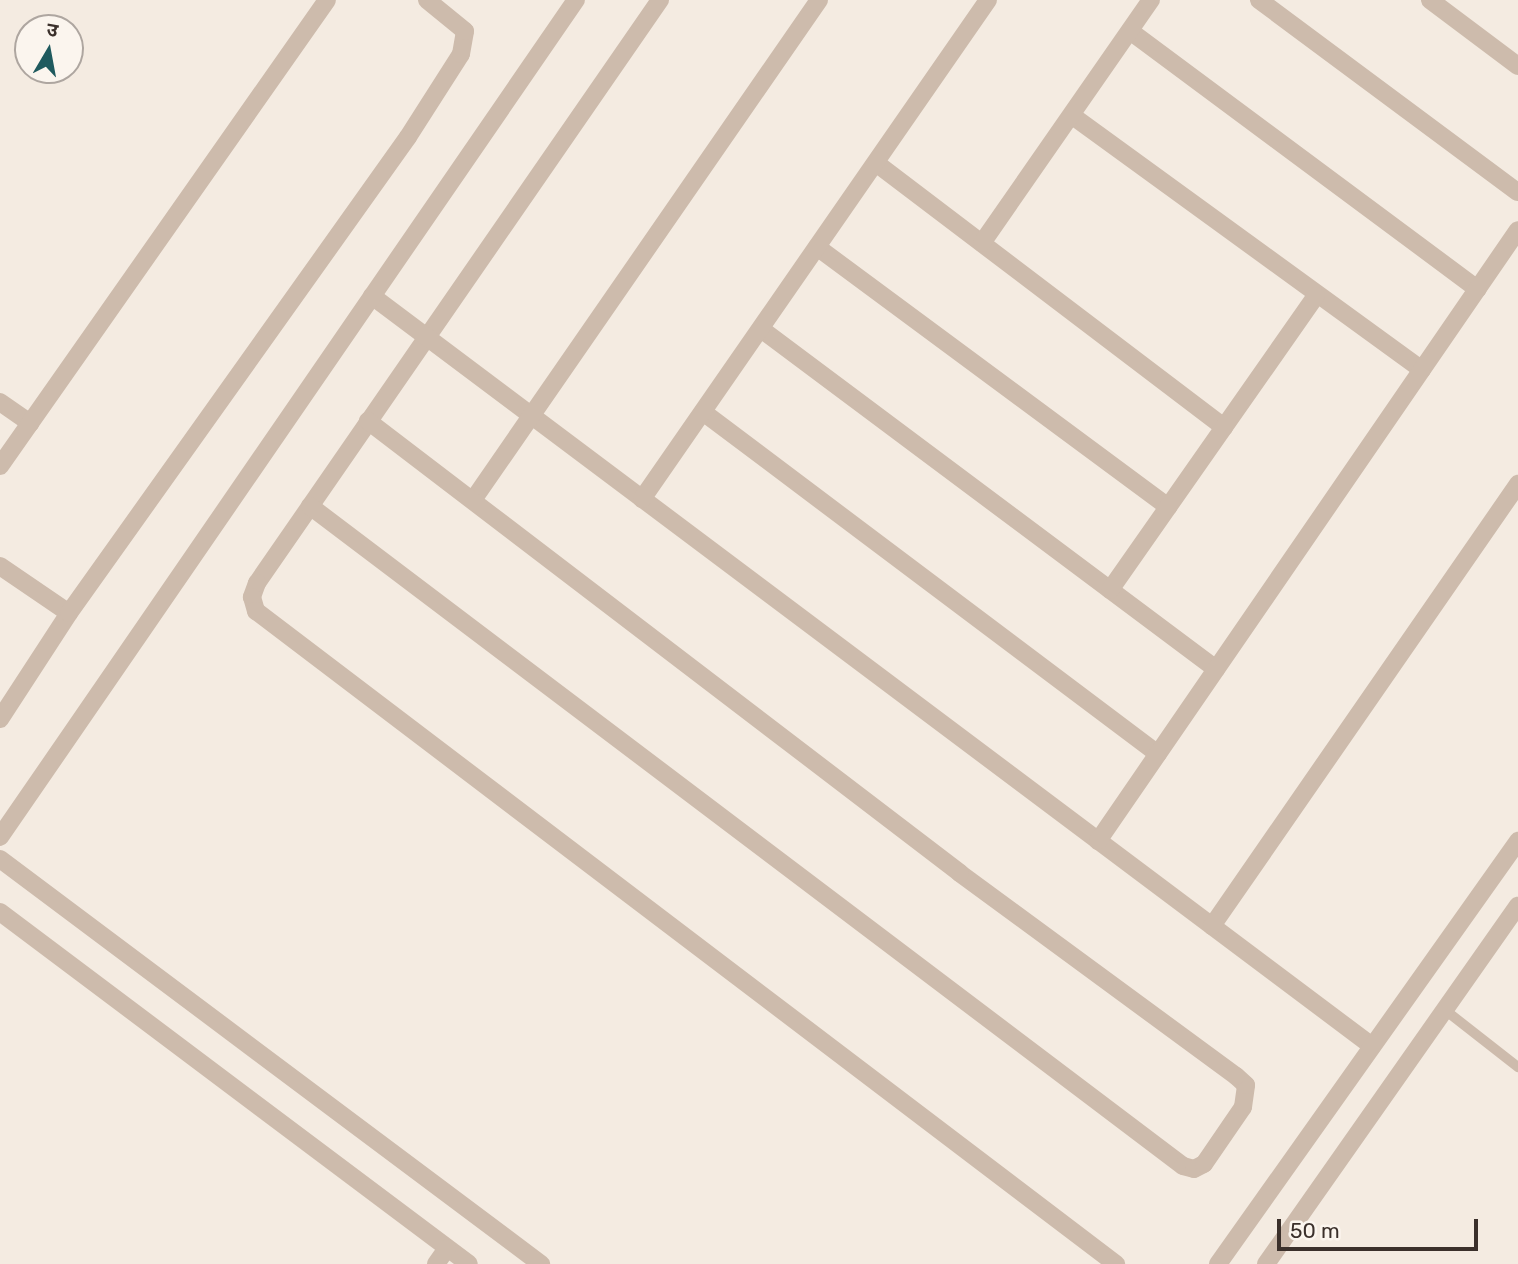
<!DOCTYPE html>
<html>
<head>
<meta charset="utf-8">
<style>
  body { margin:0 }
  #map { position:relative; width:1518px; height:1264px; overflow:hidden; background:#f4ebe1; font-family:Rubik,"Noto Sans Devanagari",sans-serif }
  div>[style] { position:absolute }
  .service>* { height:10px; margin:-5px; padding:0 5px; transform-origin:5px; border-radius:5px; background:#cdbbac }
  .minor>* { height:18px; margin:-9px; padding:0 9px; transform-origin:9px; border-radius:9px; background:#cdbbac }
  .tertiary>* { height:18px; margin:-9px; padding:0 9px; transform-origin:9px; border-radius:9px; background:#cdbbac }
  span { translate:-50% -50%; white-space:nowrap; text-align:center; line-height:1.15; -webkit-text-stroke:5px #fbf5ee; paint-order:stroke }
  .north { position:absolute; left:14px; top:14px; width:70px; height:70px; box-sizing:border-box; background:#fbf5ee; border:2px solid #aea6a0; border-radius:50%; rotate:10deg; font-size:19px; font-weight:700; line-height:28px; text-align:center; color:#3b302b }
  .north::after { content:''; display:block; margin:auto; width:24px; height:32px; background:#1f5a5e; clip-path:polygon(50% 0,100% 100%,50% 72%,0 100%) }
  .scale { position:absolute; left:1277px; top:1219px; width:201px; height:32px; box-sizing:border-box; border:4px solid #3b302b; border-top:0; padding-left:9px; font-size:21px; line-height:24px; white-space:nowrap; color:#3b302b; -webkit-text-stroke:5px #fbf5ee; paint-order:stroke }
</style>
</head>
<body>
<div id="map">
  <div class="service">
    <div style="left:1445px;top:1010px;width:93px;rotate:38deg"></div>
  </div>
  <div class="minor">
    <div style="left:660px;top:0;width:709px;rotate:124.65deg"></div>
    <div style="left:257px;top:583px;width:15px;rotate:110deg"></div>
    <div style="left:252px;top:597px;width:15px;rotate:74deg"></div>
    <div style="left:256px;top:611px;width:1080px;rotate:37.21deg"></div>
    <div style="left:1259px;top:0;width:322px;rotate:36.6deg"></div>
    <div style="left:1430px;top:0;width:110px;rotate:36.9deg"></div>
    <div style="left:1130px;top:31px;width:433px;rotate:36.6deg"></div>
    <div style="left:1074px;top:117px;width:430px;rotate:36deg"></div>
    <div style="left:876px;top:163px;width:437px;rotate:37.2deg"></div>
    <div style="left:982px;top:243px;width:296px;rotate:-55.2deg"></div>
    <div style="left:817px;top:247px;width:437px;rotate:36.5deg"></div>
    <div style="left:372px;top:296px;width:1250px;rotate:36.87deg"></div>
    <div style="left:761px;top:329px;width:568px;rotate:36.77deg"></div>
    <div style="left:0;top:402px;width:37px;rotate:35deg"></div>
    <div style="left:703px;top:412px;width:569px;rotate:36.93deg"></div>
    <div style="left:0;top:466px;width:569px;rotate:-54.94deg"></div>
    <div style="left:642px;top:499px;width:607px;rotate:-55.26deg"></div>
    <div style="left:473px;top:500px;width:608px;rotate:-55.32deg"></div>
    <div style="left:310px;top:506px;width:1094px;rotate:37.09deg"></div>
    <div style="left:1183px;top:1166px;width:11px;rotate:15deg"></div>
    <div style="left:1194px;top:1169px;width:11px;rotate:-27deg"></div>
    <div style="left:1204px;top:1164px;width:69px;rotate:-55.6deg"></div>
    <div style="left:1243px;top:1107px;width:22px;rotate:-82deg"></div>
    <div style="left:1246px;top:1085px;width:13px;rotate:-138deg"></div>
    <div style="left:1236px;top:1076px;width:343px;rotate:-143.7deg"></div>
    <div style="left:960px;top:873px;width:745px;rotate:-142.64deg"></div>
    <div style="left:0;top:566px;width:83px;rotate:34.3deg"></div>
    <div style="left:1110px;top:590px;width:359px;rotate:-55deg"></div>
    <div style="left:0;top:719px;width:126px;rotate:-56.9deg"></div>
    <div style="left:69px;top:613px;width:584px;rotate:-54.54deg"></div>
    <div style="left:408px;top:137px;width:98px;rotate:-57.4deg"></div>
    <div style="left:461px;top:54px;width:23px;rotate:-80deg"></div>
    <div style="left:465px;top:31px;width:49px;rotate:-140.8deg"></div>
    <div style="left:0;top:837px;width:1016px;rotate:-55.47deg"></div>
    <div style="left:1098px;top:841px;width:741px;rotate:-55.5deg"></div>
    <div style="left:0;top:859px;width:676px;rotate:36.82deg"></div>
    <div style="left:0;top:912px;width:586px;rotate:36.89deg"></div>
    <div style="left:1212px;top:926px;width:538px;rotate:-55.3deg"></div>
    <div style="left:436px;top:1264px;width:19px;rotate:-55deg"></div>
  </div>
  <div class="tertiary">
    <div style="left:1218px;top:1264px;width:519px;rotate:-54.65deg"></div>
    <div style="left:1266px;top:1264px;width:438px;rotate:-54.9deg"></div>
  </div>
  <div class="north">उ</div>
  <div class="scale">50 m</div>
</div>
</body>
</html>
